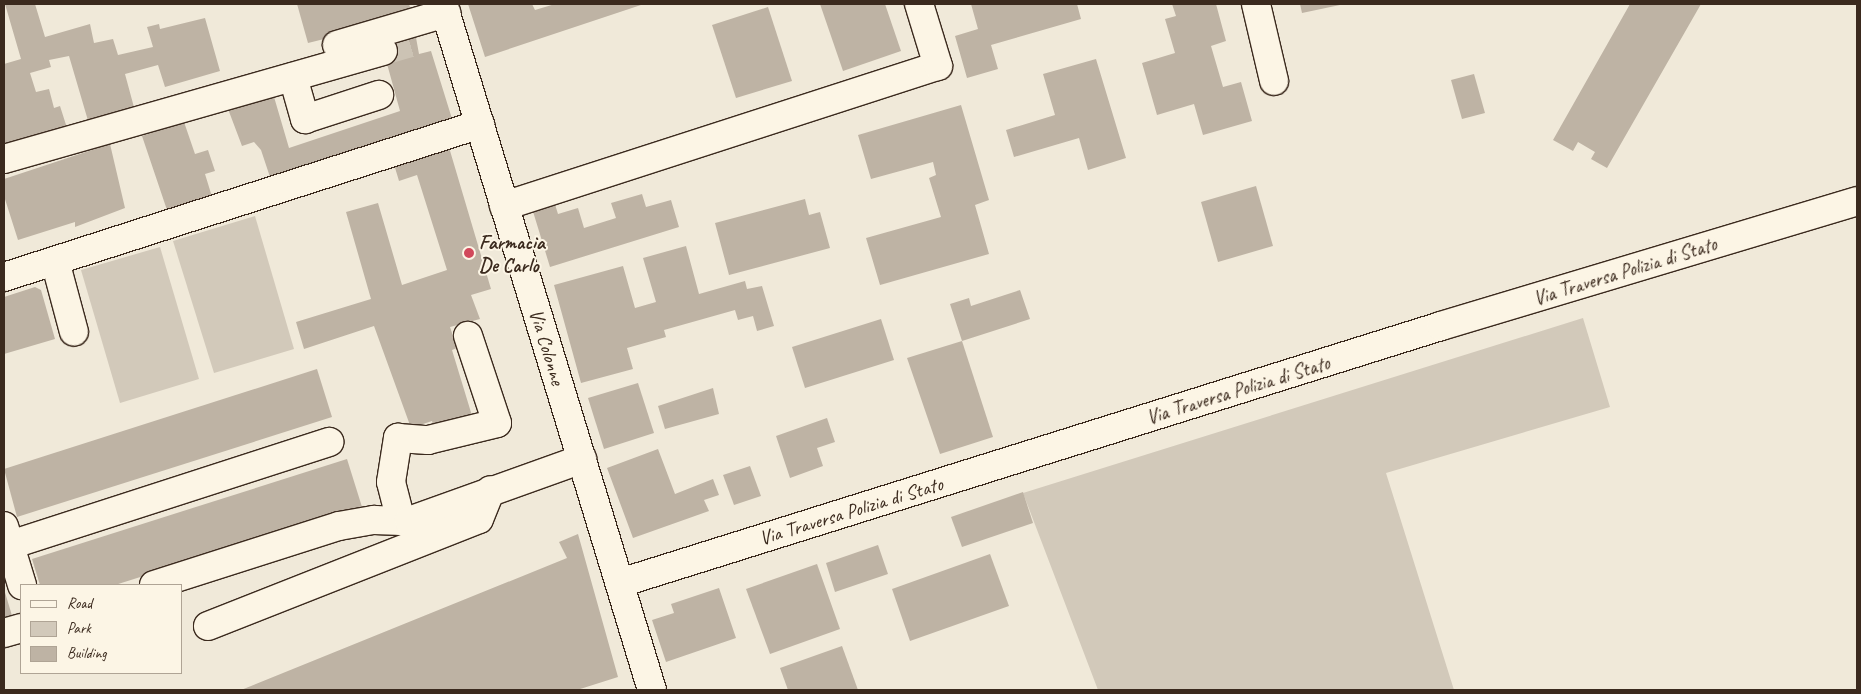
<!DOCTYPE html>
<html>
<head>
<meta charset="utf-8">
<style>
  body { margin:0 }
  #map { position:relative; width:1861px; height:694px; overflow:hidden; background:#f0e9d9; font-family:Caveat,sans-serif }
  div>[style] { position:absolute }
  .green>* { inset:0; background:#d2c9ba }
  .building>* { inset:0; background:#beb3a4 }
  .minor-tunnel>* { height:28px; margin-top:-14px; transform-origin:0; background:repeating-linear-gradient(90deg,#ccc3b4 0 28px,transparent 0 42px) }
  .roads { filter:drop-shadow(1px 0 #3b2a1e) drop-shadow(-1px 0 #3b2a1e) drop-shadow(0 1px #3b2a1e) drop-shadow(0 -1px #3b2a1e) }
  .minor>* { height:28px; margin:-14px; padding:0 14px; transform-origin:14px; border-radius:14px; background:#fcf5e5 }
  .major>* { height:28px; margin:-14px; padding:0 14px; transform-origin:14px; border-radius:14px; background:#fcf5e5 }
  .dots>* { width:14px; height:14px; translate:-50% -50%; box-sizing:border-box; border:2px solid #fcf5e5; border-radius:50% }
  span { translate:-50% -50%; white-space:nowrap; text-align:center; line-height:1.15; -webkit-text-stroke:4px #fcf5e5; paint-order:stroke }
  .poi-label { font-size:20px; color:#3b2a1e; font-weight:700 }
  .left { translate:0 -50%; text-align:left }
  .street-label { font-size:20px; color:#3b2a1e }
  .frame { position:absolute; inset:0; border:5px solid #3b2a1e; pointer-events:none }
  .legend { position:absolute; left:20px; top:584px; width:162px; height:90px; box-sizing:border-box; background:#fcf5e5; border:1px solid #afa495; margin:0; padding:6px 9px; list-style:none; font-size:15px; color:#3b2a1e }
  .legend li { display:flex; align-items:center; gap:10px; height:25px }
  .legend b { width:25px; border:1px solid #afa495 }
</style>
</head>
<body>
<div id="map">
  <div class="green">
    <div style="clip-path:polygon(255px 216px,294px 349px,214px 373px,173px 241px)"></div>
    <div style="clip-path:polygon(160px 247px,199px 379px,120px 403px,81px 270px)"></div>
    <div style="clip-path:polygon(1583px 318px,1610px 407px,1386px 473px,1454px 690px,1098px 690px,1023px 493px)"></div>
  </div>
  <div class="building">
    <div style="clip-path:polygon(5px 4px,35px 4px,45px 37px,90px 24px,94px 43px,113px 39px,118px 55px,153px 47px,147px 27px,159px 24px,160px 29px,205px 18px,220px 71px,165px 87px,158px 65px,125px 74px,135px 111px,89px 124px,69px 56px,49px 60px,51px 67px,30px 73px,36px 92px,49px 89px,54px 108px,60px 106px,67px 128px,4px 146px,4px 64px,21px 59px)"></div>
    <div style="clip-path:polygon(297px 4px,409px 4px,413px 17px,308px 43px)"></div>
    <div style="clip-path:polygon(468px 4px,532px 4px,535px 10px,555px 4px,644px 4px,485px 57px)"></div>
    <div style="clip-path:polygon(820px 4px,885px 4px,901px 51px,843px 71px)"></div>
    <div style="clip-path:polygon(971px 4px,1077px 4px,1081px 19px,991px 45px,998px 69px,967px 78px,955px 36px,978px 29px)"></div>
    <div style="clip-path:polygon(1172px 4px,1216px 4px,1226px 41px,1211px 46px,1223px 87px,1241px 82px,1252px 121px,1203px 135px,1194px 104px,1157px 115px,1142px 63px,1175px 53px,1165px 19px,1176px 16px)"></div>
    <div style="clip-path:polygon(1300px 4px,1340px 4px,1340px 5px,1302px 13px)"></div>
    <div style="clip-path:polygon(1630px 4px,1701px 4px,1607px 168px,1591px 159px,1595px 152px,1578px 142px,1573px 151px,1553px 140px)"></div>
    <div style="clip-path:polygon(768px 7px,792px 81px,736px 98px,712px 25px)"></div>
    <div style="clip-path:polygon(415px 32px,419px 54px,431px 51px,453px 122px,271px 180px,261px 150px,254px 142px,242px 146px,225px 101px,272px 90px,289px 148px,400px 111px,381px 42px)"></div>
    <div style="clip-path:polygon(1096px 59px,1126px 158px,1088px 170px,1079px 138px,1014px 157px,1006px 130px,1055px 115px,1043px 74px)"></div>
    <div style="clip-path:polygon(1474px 74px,1485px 113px,1462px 119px,1451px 80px)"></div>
    <div style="clip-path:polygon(961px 105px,989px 200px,975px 205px,989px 254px,880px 285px,866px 238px,941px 217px,929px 178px,936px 175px,933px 162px,871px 179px,858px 135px)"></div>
    <div style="clip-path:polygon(184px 122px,195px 154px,208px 150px,215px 171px,205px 174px,213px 200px,168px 213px,142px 136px)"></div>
    <div style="clip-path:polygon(110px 144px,125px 208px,75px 227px,75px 222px,18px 240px,4px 196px,4px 179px)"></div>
    <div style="clip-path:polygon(448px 144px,491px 289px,471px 295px,480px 319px,450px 327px,457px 348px,452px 350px,473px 419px,435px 431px,432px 421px,411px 428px,374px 326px,304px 349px,296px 322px,371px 299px,346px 212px,378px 203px,402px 285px,447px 270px,417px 175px,399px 181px,393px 161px)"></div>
    <div style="clip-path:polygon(1256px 186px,1273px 246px,1218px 262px,1201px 202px)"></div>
    <div style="clip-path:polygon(642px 194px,646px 207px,671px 200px,679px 227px,550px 267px,531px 205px,553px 198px,558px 214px,578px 208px,584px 228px,616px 218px,611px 203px)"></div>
    <div style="clip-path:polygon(805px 199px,809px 215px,820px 212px,830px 248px,729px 275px,715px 223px)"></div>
    <div style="clip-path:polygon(686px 246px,699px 294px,745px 281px,747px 289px,762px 286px,774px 326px,757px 331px,753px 316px,738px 320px,735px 310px,664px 330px,666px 337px,627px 348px,633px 369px,581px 383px,554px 285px,623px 266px,635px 308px,656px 302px,643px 258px)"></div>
    <div style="clip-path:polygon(35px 287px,41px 290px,55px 339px,4px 354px,4px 297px)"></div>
    <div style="clip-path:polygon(1020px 290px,1030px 319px,962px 341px,950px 304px,969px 298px,971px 306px)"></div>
    <div style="clip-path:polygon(881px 319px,894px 360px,805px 388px,792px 347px)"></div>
    <div style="clip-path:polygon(962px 341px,993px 437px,940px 454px,907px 358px)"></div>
    <div style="clip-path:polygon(317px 369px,332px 417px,17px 517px,4px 469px)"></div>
    <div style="clip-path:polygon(638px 383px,654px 433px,604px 449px,588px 398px)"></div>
    <div style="clip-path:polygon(713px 388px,719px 414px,665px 429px,658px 406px)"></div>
    <div style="clip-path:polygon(827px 418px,835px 442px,817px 448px,823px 466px,790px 478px,776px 436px)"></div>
    <div style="clip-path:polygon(658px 449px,675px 494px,713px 479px,719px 495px,704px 500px,709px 511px,633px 538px,607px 468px)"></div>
    <div style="clip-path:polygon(347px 459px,362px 507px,115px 585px,40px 585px,32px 559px)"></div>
    <div style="clip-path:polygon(750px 466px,761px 496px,734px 505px,723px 475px)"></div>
    <div style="clip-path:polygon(1023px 492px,1033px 523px,962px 547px,951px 517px)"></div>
    <div style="clip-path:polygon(578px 534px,618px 677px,577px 690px,241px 690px,567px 558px,559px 542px)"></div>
    <div style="clip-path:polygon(878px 545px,888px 574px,835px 592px,826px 563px)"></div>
    <div style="clip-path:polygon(990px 554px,1009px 606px,910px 641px,892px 589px)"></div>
    <div style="clip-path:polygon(817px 564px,840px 629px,770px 654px,746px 589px)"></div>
    <div style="clip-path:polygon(719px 588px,736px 638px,666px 662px,652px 620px,674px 613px,671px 604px)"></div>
    <div style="clip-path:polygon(4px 589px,13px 619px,4px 622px)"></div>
    <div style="clip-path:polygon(842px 646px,858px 690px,788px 690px,780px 668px)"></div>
  </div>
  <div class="minor-tunnel">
    <div style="left:383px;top:51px;width:35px;rotate:-16deg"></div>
  </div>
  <div class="roads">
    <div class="minor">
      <div style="left:1256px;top:4px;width:79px;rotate:76.8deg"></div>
      <div style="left:337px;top:45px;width:114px;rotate:-16.4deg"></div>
      <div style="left:293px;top:77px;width:44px;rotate:74.1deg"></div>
      <div style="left:305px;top:119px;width:78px;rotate:-18deg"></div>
      <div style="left:4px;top:159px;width:394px;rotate:-15.9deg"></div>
      <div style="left:504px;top:206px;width:456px;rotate:-17.9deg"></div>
      <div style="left:938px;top:66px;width:65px;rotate:-107deg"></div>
      <div style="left:55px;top:261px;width:73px;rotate:75deg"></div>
      <div style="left:4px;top:277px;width:500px;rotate:-17.8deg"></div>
      <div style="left:401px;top:521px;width:40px;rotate:-104.4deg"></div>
      <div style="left:391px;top:482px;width:45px;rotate:-81deg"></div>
      <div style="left:398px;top:438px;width:30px;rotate:4deg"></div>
      <div style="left:428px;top:440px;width:71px;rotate:-13.8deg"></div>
      <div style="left:497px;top:423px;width:92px;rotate:-108.4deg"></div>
      <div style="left:4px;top:526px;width:62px;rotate:73deg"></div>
      <div style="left:4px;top:547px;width:342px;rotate:-17.9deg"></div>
      <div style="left:620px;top:583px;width:860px;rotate:-17.38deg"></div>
      <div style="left:1441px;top:326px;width:434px;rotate:-16.7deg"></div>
      <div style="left:154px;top:585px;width:194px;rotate:-17.7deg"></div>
      <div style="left:339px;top:526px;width:36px;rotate:-10deg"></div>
      <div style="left:374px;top:520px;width:35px;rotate:2deg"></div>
      <div style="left:409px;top:521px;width:184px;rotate:-19.7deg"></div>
      <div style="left:208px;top:626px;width:291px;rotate:-21.5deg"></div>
      <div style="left:479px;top:519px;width:31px;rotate:-68deg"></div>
      <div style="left:4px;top:633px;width:18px;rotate:-16deg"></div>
    </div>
    <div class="major">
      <div style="left:443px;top:4px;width:717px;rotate:73.06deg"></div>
    </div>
  </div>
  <div class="dots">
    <div style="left:469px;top:253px;background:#d1495b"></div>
  </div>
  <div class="poi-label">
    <span class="left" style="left:479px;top:254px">Farmacia<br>De Carlo</span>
  </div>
  <div class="street-label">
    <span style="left:1625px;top:271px;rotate:-17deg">Via Traversa Polizia di Stato</span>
    <span style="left:547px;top:347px;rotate:73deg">Via Colonne</span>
    <span style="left:1238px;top:390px;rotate:-17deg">Via Traversa Polizia di Stato</span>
    <span style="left:851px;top:511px;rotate:-17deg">Via Traversa Polizia di Stato</span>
  </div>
  <div class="frame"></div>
  <ul class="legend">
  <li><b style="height:6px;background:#fcf5e5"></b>Road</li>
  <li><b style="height:14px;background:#d2c9ba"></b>Park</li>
  <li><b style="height:14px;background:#beb3a4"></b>Building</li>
  </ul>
</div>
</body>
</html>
